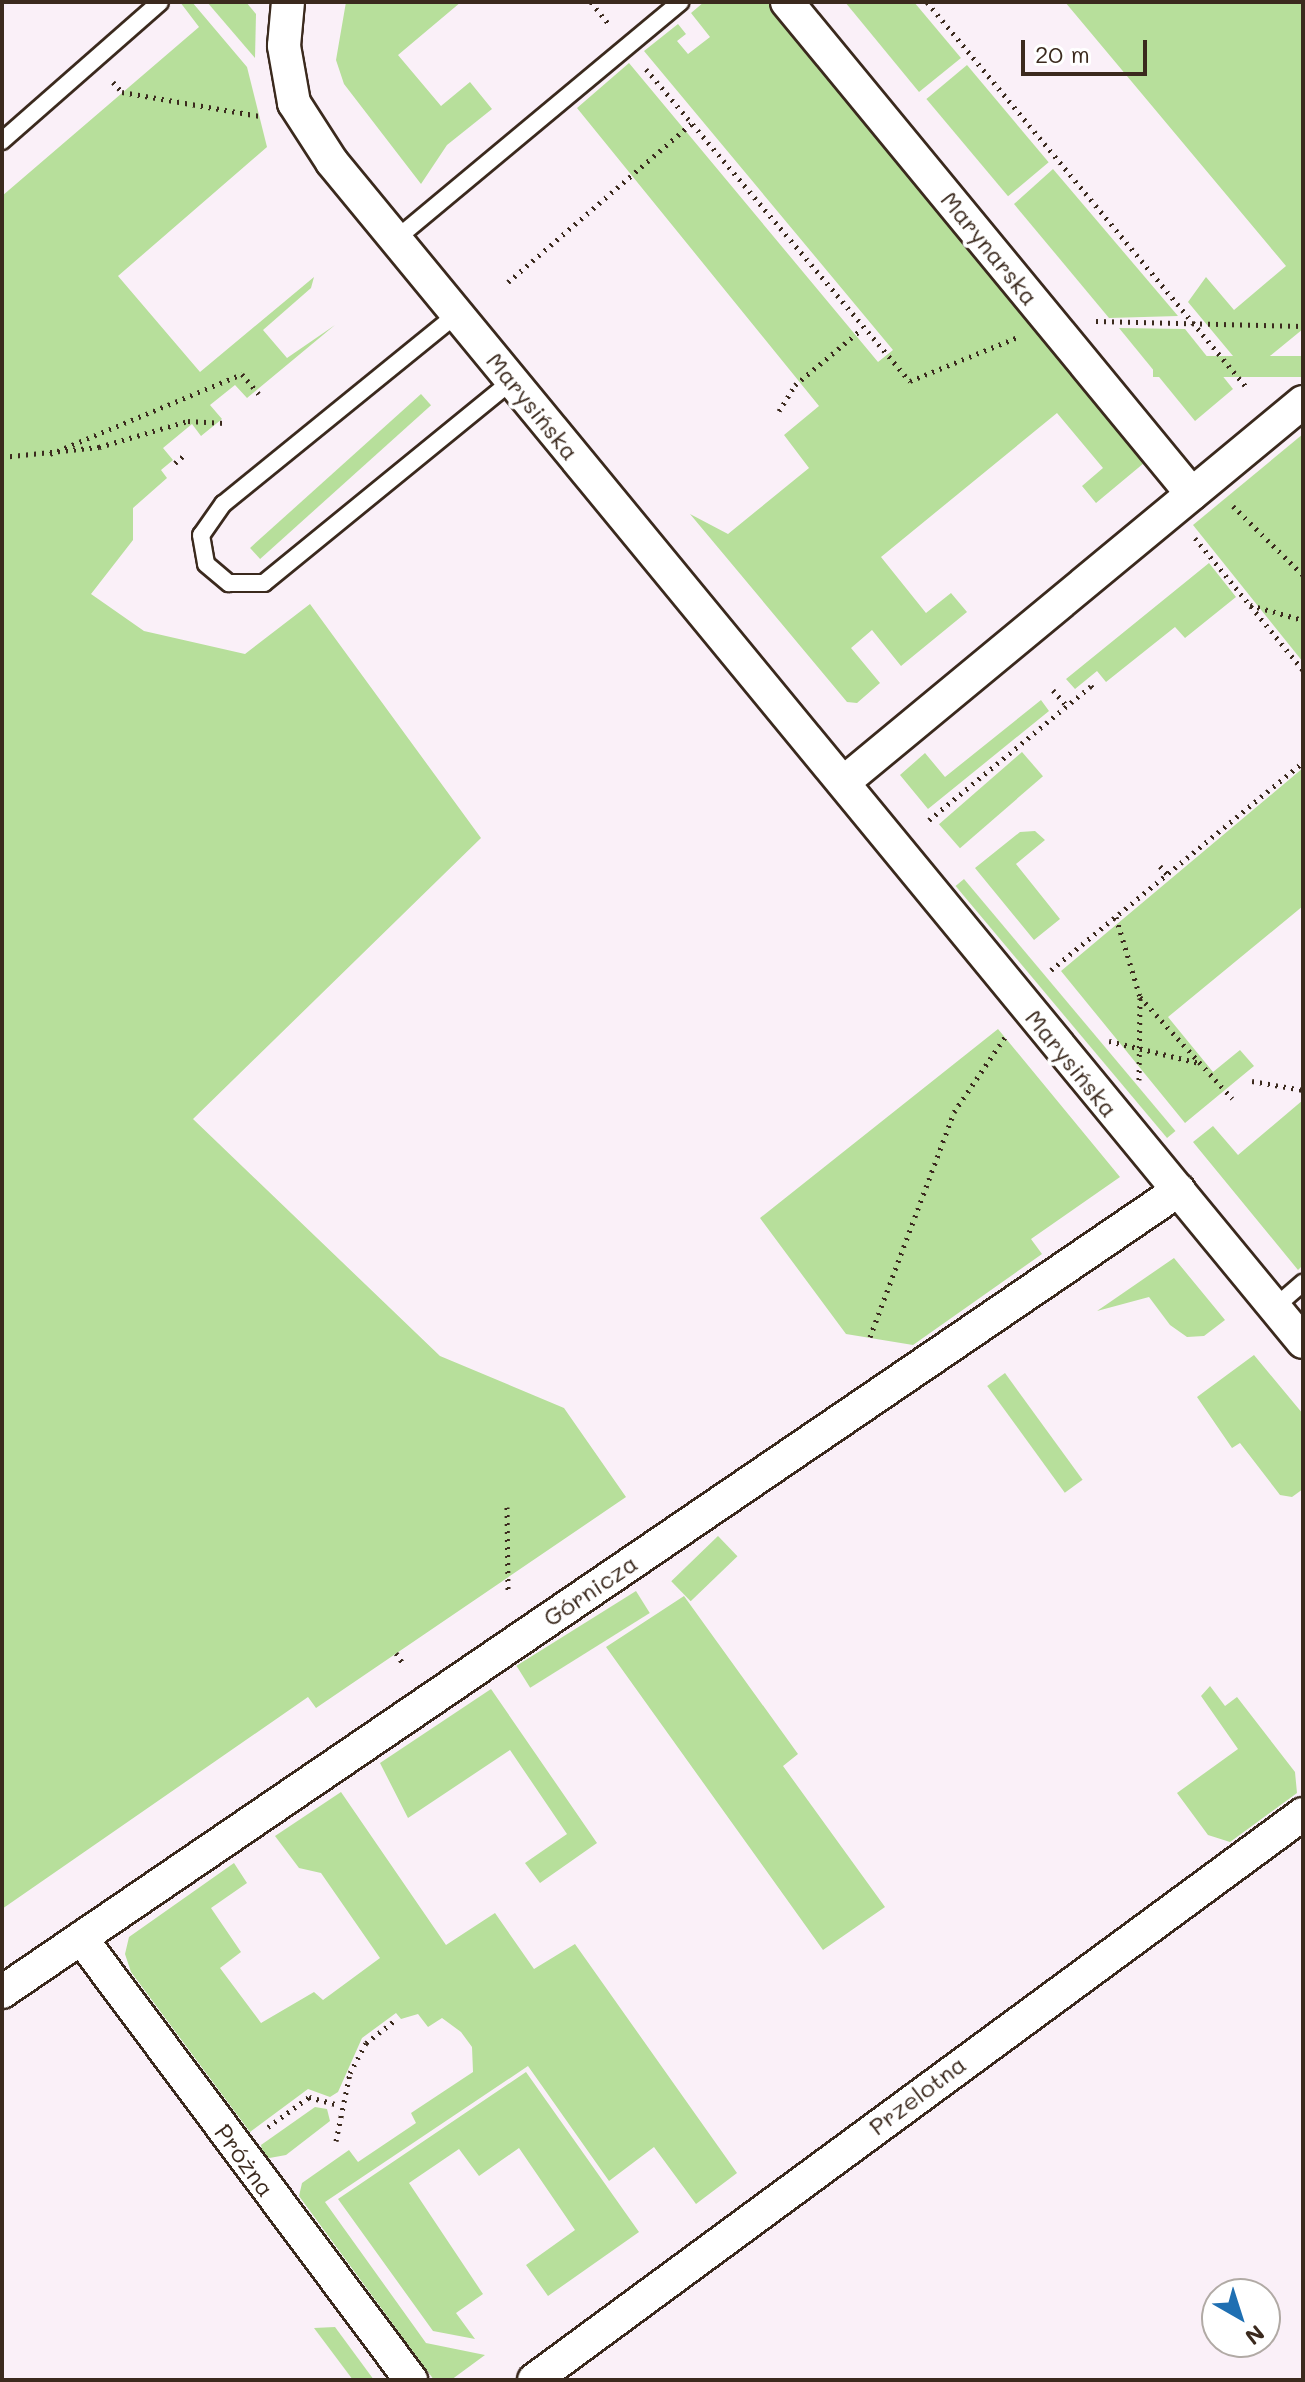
<!DOCTYPE html>
<html>
<head>
<meta charset="utf-8">
<style>
  body { margin:0 }
  #map { position:relative; width:1305px; height:2382px; overflow:hidden; background:#faf0f8; font-family:Mali,sans-serif }
  div>[style] { position:absolute }
  [style*='--x'] { left:calc(var(--x)*1px); top:calc(var(--y)*1px); width:calc(var(--w)*1px); rotate:calc(var(--a)*1deg) }
  .green>* { inset:0; background:#b7df9b; transform-origin:0 0 }
  .path>* { height:5px; margin-top:-2.5px; transform-origin:0; background:repeating-linear-gradient(90deg,#3b2a1e 0 2px,transparent 0 8px) }
  .roads { filter:drop-shadow(2px 0 #3b2a1e) drop-shadow(-2px 0 #3b2a1e) drop-shadow(0 2px #3b2a1e) drop-shadow(0 -2px #3b2a1e) }
  .service>* { height:16px; margin:-8px; padding:0 8px; transform-origin:8px; border-radius:8px; background:#fff }
  .minor>* { height:32px; margin:-16px; padding:0 16px; transform-origin:16px; border-radius:16px; background:#fff }
  span { translate:-50% -50%; white-space:nowrap; text-align:center; line-height:1.15; -webkit-text-stroke:8px #fff; paint-order:stroke }
  .street-label { font-size:24px; color:#3b2a1e }
  .frame { position:absolute; inset:0; border:4px solid #3b2a1e; pointer-events:none }
  .north { position:absolute; left:1201px; top:2278px; width:80px; height:80px; box-sizing:border-box; background:#fff; border:2px solid #b1aaa5; border-radius:50%; rotate:141deg; font-size:22px; font-weight:700; line-height:32px; text-align:center; color:#3b2a1e }
  .north::after { content:''; display:block; margin:auto; width:28px; height:36px; background:#1f6fb2; clip-path:polygon(50% 0,100% 100%,50% 72%,0 100%) }
  .scale { position:absolute; left:1021px; top:40px; width:126px; height:36px; box-sizing:border-box; border:4px solid #3b2a1e; border-top:0; padding-left:10px; font-size:24px; line-height:28px; white-space:nowrap; color:#3b2a1e; -webkit-text-stroke:6px #fff; paint-order:stroke }
</style>
</head>
<body>
<div id="map">
  <div class="green">
    <i style="clip-path:polygon(180px 2px,192px 2px,247px 67px,267px 147px,118px 276px,200px 372px,314px 277px,311px 288px,263px 330px,287px 358px,335px 325px,247px 398px,235px 385px,210px 405px,222px 419px,201px 436px,192px 424px,163px 448px,173px 460px,161px 470px,167px 478px,133px 508px,133px 540px,91px 594px,144px 631px,245px 654px,310px 604px,481px 838px,193px 1119px,440px 1356px,564px 1408px,626px 1497px,316px 1708px,308px 1697px,2px 1909px,2px 196px,199px 27px)"></i>
    <i style="clip-path:polygon(207px 2px,246px 2px,256px 14px,255px 58px)"></i>
    <i style="clip-path:polygon(346px 2px,461px 2px,398px 55px,441px 106px,470px 82px,492px 109px,447px 145px,421px 184px,344px 84px,336px 60px)"></i>
    <i style="clip-path:polygon(704px 2px,769px 2px,1150px 458px,1096px 503px,1082px 486px,1103px 468px,1057px 413px,881px 557px,926px 613px,951px 593px,967px 612px,901px 666px,872px 630px,851px 648px,880px 683px,857px 703px,847px 702px,690px 514px,728px 534px,809px 468px,784px 435px,819px 406px,577px 108px,629px 63px,878px 362px,893px 350px,644px 51px,678px 24px,686px 34px,677px 41px,688px 54px,710px 37px,691px 13px)"></i>
    <i style="clip-path:polygon(845px 2px,914px 2px,961px 58px,919px 92px)"></i>
    <i style="clip-path:polygon(1065px 2px,1303px 2px,1303px 329px,1248px 374px,1188px 302px,1206px 277px,1234px 310px,1286px 266px)"></i>
    <i style="left:967px;top:65px;width:127px;height:53px;rotate:50deg"></i>
    <i style="clip-path:polygon(1053px 169px,1178px 316px,1109px 318px,1014px 204px)"></i>
    <i style="clip-path:polygon(1119px 328px,1185px 329px,1233px 389px,1195px 421px)"></i>
    <i style="left:1303px;top:356px;width:21px;height:150px;rotate:90deg"></i>
    <i style="left:421px;top:394px;width:15px;height:230px;rotate:48deg"></i>
    <i style="clip-path:polygon(1303px 434px,1303px 662px,1193px 525px)"></i>
    <i style="clip-path:polygon(1209px 563px,1236px 597px,1185px 638px,1175px 627px,1106px 682px,1097px 671px,1075px 689px,1066px 679px)"></i>
    <i style="clip-path:polygon(1041px 700px,1049px 711px,928px 809px,900px 775px,925px 753px,945px 777px)"></i>
    <i style="left:1022px;top:752px;width:32px;height:110px;rotate:49deg"></i>
    <i style="clip-path:polygon(1303px 768px,1303px 906px,1168px 1017px,1213px 1072px,1240px 1050px,1254px 1066px,1185px 1123px,1061px 971px)"></i>
    <i style="clip-path:polygon(1035px 831px,1045px 840px,1016px 864px,1060px 919px,1034px 940px,975px 868px,1020px 832px)"></i>
    <i style="left:964px;top:879px;width:329px;height:11px;rotate:50deg"></i>
    <i style="clip-path:polygon(998px 1029px,1120px 1177px,1031px 1239px,1042px 1254px,913px 1345px,846px 1334px,760px 1218px)"></i>
    <i style="clip-path:polygon(1303px 1100px,1303px 1265px,1298px 1270px,1193px 1142px,1213px 1126px,1238px 1155px)"></i>
    <i style="clip-path:polygon(1174px 1258px,1225px 1320px,1204px 1336px,1187px 1337px,1170px 1325px,1149px 1297px,1097px 1311px)"></i>
    <i style="clip-path:polygon(1254px 1355px,1303px 1414px,1303px 1489px,1292px 1497px,1280px 1495px,1240px 1443px,1232px 1448px,1197px 1397px)"></i>
    <i style="left:1005px;top:1373px;width:132px;height:22px;rotate:54deg"></i>
    <i style="left:718px;top:1536px;width:28px;height:65px;rotate:46deg"></i>
    <i style="left:636px;top:1591px;width:26px;height:141px;rotate:58deg"></i>
    <i style="clip-path:polygon(684px 1596px,798px 1754px,783px 1766px,885px 1907px,823px 1950px,606px 1647px)"></i>
    <i style="clip-path:polygon(1210px 1686px,1225px 1706px,1237px 1697px,1295px 1772px,1297px 1793px,1230px 1842px,1208px 1835px,1177px 1793px,1238px 1749px,1201px 1696px)"></i>
    <i style="clip-path:polygon(491px 1689px,597px 1843px,540px 1883px,525px 1863px,567px 1834px,510px 1750px,408px 1818px,380px 1763px)"></i>
    <i style="clip-path:polygon(341px 1792px,446px 1945px,495px 1913px,534px 1969px,575px 1944px,737px 2173px,696px 2204px,654px 2147px,609px 2181px,528px 2066px,325px 2202px,426px 2343px,485px 2355px,451px 2380px,434px 2380px,299px 2196px,302px 2183px,349px 2150px,358px 2162px,416px 2123px,411px 2113px,473px 2072px,472px 2047px,461px 2032px,442px 2018px,428px 2027px,418px 2014px,401px 2019px,396px 2013px,362px 2038px,338px 2092px,330px 2097px,308px 2089px,250px 2132px,131px 1972px,125px 1954px,129px 1937px,234px 1863px,247px 1883px,211px 1908px,241px 1952px,220px 1968px,261px 2023px,314px 1992px,323px 2000px,380px 1958px,321px 1873px,299px 1868px,275px 1836px)"></i>
    <i style="clip-path:polygon(526px 2072px,639px 2232px,548px 2296px,526px 2265px,575px 2230px,519px 2148px,479px 2176px,459px 2149px,409px 2183px,483px 2294px,456px 2313px,475px 2339px,433px 2331px,338px 2199px)"></i>
    <i style="clip-path:polygon(315px 2107px,327px 2109px,330px 2121px,286px 2155px,264px 2159px,261px 2145px)"></i>
    <i style="clip-path:polygon(335px 2327px,374px 2380px,353px 2380px,314px 2328px)"></i>
  </div>
  <div class="path">
    <i style="--x:591;--y:2;--w:28;--a:51"></i>
    <i style="--x:927;--y:2;--w:501;--a:50.34"></i>
    <i style="--x:646;--y:69;--w:409;--a:49.8"></i>
    <i style="--x:910;--y:381;--w:117;--a:-22.2"></i>
    <i style="--x:113;--y:82;--w:13;--a:48"></i>
    <i style="--x:122;--y:92;--w:140;--a:9.9"></i>
    <i style="--x:508;--y:282;--w:243;--a:-40.8"></i>
    <i style="--x:1096;--y:321;--w:207;--a:1.4"></i>
    <i style="--x:779;--y:411;--w:31;--a:-58"></i>
    <i style="--x:795;--y:385;--w:87;--a:-39.9"></i>
    <i style="--x:50;--y:454;--w:208;--a:-22.6"></i>
    <i style="--x:242;--y:374;--w:26;--a:50"></i>
    <i style="--x:2;--y:457;--w:98;--a:-5.9"></i>
    <i style="--x:99;--y:447;--w:93;--a:-16.3"></i>
    <i style="--x:188;--y:421;--w:37;--a:3"></i>
    <i style="--x:175;--y:463;--w:11;--a:-41"></i>
    <i style="--x:1233;--y:506;--w:98;--a:44.6"></i>
    <i style="--x:1195;--y:538;--w:171;--a:50.7"></i>
    <i style="--x:1250;--y:605;--w:55;--a:15.8"></i>
    <i style="--x:1053;--y:690;--w:21;--a:49"></i>
    <i style="--x:929;--y:820;--w:210;--a:-39.6"></i>
    <i style="--x:1091;--y:686;--w:7;--a:45"></i>
    <i style="--x:1160;--y:866;--w:11;--a:49"></i>
    <i style="--x:1116;--y:917;--w:84;--a:73.3"></i>
    <i style="--x:1140;--y:997;--w:137;--a:47.7"></i>
    <i style="--x:1051;--y:970;--w:327;--a:-39.5"></i>
    <i style="--x:1109;--y:1041;--w:93;--a:13.7"></i>
    <i style="--x:1139;--y:1080;--w:82;--a:-89.3"></i>
    <i style="--x:1252;--y:1081;--w:52;--a:10"></i>
    <i style="--x:870;--y:1337;--w:240;--a:-69.5"></i>
    <i style="--x:954;--y:1112;--w:91;--a:-55.8"></i>
    <i style="--x:507;--y:1507;--w:83;--a:89.3"></i>
    <i style="--x:396;--y:1653;--w:11;--a:56"></i>
    <i style="--x:268;--y:2127;--w:51;--a:-36.2"></i>
    <i style="--x:309;--y:2097;--w:31;--a:15"></i>
    <i style="--x:336;--y:2141;--w:69;--a:-78.4"></i>
    <i style="--x:350;--y:2073;--w:34;--a:-62"></i>
    <i style="--x:366;--y:2043;--w:36;--a:-38"></i>
  </div>
  <div class="roads">
    <div class="service">
      <i style="--x:2;--y:141;--w:210;--a:-41.3"></i>
      <i style="--x:396;--y:239;--w:370;--a:-39.8"></i>
      <i style="--x:457;--y:314;--w:301;--a:140.9"></i>
      <i style="--x:223;--y:504;--w:38;--a:125"></i>
      <i style="--x:201;--y:535;--w:29;--a:80"></i>
      <i style="--x:206;--y:564;--w:30;--a:40"></i>
      <i style="--x:229;--y:583;--w:35;--a:0"></i>
      <i style="--x:264;--y:583;--w:320;--a:-39.2"></i>
      <i style="--x:1275;--y:1307;--w:37;--a:-41"></i>
    </div>
    <div class="minor">
      <i style="--x:288;--y:2;--w:44;--a:95.2"></i>
      <i style="--x:284;--y:46;--w:58;--a:80"></i>
      <i style="--x:294;--y:103;--w:70;--a:57.2"></i>
      <i style="--x:332;--y:162;--w:1528;--a:50.55"></i>
      <i style="--x:787;--y:2;--w:637;--a:50.54"></i>
      <i style="--x:844;--y:782;--w:596;--a:-39.62"></i>
      <i style="--x:81;--y:1938;--w:552;--a:53.25"></i>
      <i style="--x:2;--y:1992;--w:1424;--a:-34.27"></i>
      <i style="--x:534;--y:2380;--w:955;--a:-36.35"></i>
    </div>
  </div>
  <div class="street-label">
    <span style="left:990px;top:248px;rotate:51deg">Marynarska</span>
    <span style="left:533px;top:406px;rotate:51deg">Marysińska</span>
    <span style="left:1072px;top:1063px;rotate:51deg">Marysińska</span>
    <span style="left:590px;top:1590px;rotate:-34deg">Górnicza</span>
    <span style="left:917px;top:2095px;rotate:-37deg">Przelotna</span>
    <span style="left:245px;top:2160px;rotate:54deg">Próżna</span>
  </div>
  <div class="frame"></div>
  <div class="north">N</div>
  <div class="scale">20 m</div>
</div>
</body>
</html>
